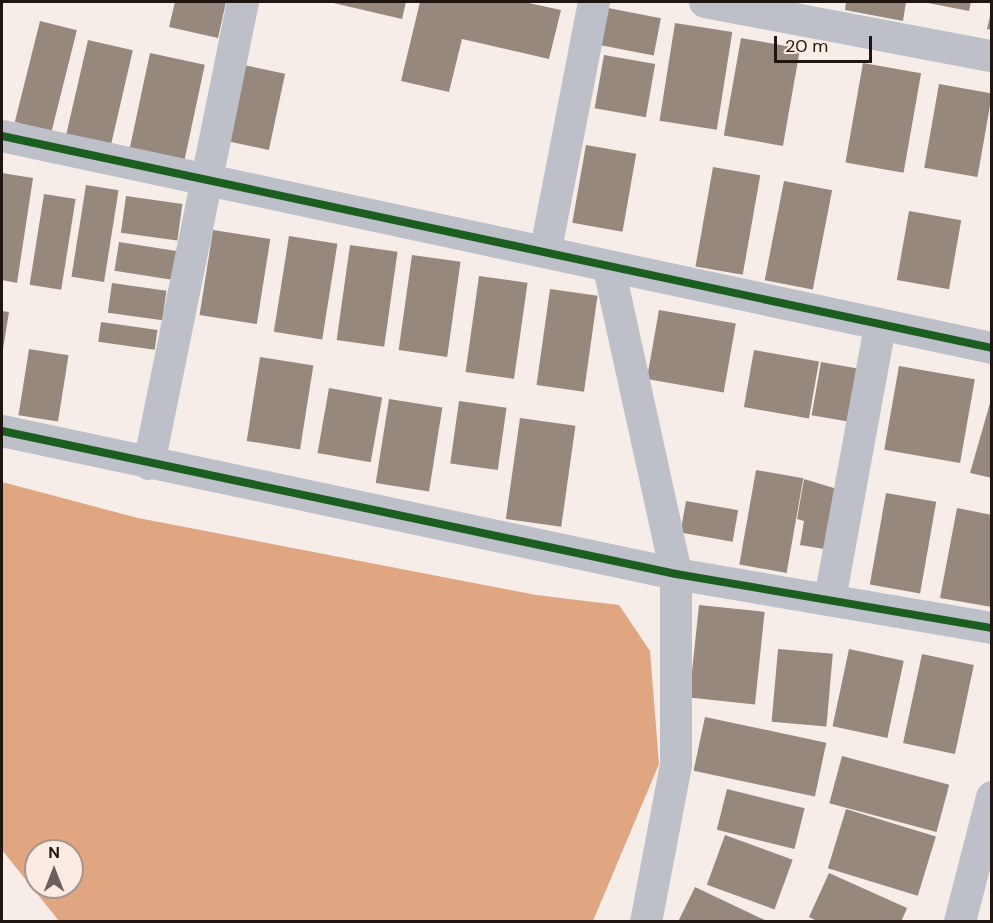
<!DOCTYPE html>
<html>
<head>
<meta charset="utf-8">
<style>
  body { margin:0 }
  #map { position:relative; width:993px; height:923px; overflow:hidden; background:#f6ede8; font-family:"DM Sans",sans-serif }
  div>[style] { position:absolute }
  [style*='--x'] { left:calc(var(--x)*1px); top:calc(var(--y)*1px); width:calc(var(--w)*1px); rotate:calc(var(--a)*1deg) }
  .water>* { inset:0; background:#e0a682 }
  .building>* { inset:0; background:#97887e; transform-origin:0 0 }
  .minor>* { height:32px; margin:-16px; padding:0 16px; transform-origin:16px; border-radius:16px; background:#bdc0c9 }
  .cycleway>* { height:8px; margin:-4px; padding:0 4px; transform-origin:4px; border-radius:4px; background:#1b5e20 }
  span { translate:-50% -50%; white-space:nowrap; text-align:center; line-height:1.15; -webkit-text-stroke:6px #fcebe2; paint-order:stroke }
  .frame { position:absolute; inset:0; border:3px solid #1f1611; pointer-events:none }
  .north { position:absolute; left:24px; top:839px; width:60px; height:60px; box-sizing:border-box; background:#fcebe2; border:2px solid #a4968e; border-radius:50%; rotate:0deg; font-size:16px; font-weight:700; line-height:24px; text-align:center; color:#1f1611 }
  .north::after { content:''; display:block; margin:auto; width:21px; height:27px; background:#6a615c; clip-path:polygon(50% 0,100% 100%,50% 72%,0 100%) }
  .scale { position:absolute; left:774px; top:36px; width:98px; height:27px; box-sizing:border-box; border:3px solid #1f1611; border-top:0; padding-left:8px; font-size:18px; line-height:21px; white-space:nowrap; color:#1f1611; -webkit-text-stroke:4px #fcebe2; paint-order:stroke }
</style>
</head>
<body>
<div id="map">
  <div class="water">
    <i style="clip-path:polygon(evenodd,2px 482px,138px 518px,536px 595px,619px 605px,650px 651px,659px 764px,593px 921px,59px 921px,2px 850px,2px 482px,36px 851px,72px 851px,72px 887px,36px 887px,36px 851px)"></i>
  </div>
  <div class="building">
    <i style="clip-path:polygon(175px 2px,226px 2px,218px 38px,169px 27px)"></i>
    <i style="clip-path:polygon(329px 2px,406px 2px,402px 19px)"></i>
    <i style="clip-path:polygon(420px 2px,524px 2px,561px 10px,549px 59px,462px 39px,449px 92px,401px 81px)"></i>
    <i style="clip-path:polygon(846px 2px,906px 2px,903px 21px,845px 10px)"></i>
    <i style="clip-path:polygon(923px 2px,971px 2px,969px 11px)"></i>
    <i style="left:603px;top:7px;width:59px;height:38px;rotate:11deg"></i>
    <i style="clip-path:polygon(991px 12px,992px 12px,992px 30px,987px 29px)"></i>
    <i style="left:40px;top:21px;width:38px;height:104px;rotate:14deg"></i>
    <i style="left:675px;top:23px;width:58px;height:99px;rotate:9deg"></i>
    <i style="left:741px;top:38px;width:60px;height:99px;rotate:10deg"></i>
    <i style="left:88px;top:40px;width:46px;height:102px;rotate:13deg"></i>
    <i style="left:150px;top:53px;width:56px;height:98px;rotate:12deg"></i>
    <i style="left:604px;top:55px;width:52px;height:54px;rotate:10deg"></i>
    <i style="left:863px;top:63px;width:59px;height:101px;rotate:10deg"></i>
    <i style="left:244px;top:65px;width:42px;height:78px;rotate:12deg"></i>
    <i style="left:939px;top:84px;width:54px;height:85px;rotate:10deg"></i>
    <i style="left:586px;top:145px;width:51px;height:79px;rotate:10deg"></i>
    <i style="left:713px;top:167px;width:48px;height:101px;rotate:10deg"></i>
    <i style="clip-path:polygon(2px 173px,33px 178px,17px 283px,2px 280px)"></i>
    <i style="left:784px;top:181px;width:49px;height:101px;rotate:11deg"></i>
    <i style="left:86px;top:185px;width:33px;height:93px;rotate:9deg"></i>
    <i style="left:44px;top:194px;width:32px;height:92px;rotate:9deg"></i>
    <i style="left:126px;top:196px;width:57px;height:37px;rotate:8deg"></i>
    <i style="left:909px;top:211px;width:53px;height:70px;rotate:10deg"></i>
    <i style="left:213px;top:230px;width:58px;height:86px;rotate:9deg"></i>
    <i style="left:289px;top:236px;width:49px;height:97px;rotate:9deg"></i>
    <i style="left:119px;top:242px;width:58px;height:29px;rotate:9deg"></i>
    <i style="left:350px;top:245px;width:48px;height:96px;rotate:8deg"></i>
    <i style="left:412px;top:255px;width:49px;height:96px;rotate:8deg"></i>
    <i style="left:479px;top:276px;width:49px;height:97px;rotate:8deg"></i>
    <i style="left:112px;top:283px;width:55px;height:30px;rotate:8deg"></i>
    <i style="left:550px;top:289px;width:48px;height:97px;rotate:8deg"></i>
    <i style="left:659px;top:310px;width:78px;height:70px;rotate:10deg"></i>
    <i style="clip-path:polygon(2px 311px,9px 312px,3px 349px,2px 349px)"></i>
    <i style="left:101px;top:322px;width:57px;height:20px;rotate:8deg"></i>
    <i style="left:29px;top:349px;width:40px;height:67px;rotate:9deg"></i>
    <i style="left:754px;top:350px;width:66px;height:58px;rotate:10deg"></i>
    <i style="left:260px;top:357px;width:54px;height:85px;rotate:9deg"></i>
    <i style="left:821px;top:362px;width:50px;height:54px;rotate:10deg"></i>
    <i style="left:899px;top:366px;width:77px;height:85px;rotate:10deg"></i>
    <i style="left:329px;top:388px;width:54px;height:66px;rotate:10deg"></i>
    <i style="left:389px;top:399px;width:54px;height:85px;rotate:9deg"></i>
    <i style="left:459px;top:401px;width:48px;height:63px;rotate:8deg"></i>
    <i style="clip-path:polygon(990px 403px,992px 403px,992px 478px,970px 473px)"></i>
    <i style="left:520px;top:418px;width:56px;height:102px;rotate:8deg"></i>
    <i style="left:756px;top:470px;width:48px;height:96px;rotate:10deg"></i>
    <i style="clip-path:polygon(804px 479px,847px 492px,837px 551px,800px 545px,804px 521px,797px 519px)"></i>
    <i style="left:886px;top:493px;width:51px;height:93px;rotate:10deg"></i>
    <i style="left:686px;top:501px;width:53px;height:32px;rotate:10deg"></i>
    <i style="clip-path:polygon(957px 508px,992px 515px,992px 607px,940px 598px)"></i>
    <i style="left:699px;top:605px;width:66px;height:93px;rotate:6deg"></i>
    <i style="left:778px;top:649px;width:55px;height:73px;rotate:5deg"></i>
    <i style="left:849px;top:649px;width:56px;height:79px;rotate:12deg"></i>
    <i style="left:922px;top:654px;width:53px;height:91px;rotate:12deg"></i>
    <i style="left:705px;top:717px;width:124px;height:55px;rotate:12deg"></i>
    <i style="left:842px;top:756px;width:111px;height:49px;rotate:15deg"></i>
    <i style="left:727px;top:789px;width:80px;height:42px;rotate:14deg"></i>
    <i style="left:846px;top:809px;width:94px;height:62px;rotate:17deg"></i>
    <i style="left:725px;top:835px;width:72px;height:53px;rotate:20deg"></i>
    <i style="clip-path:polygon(829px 873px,907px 908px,901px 922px,819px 922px,809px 917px)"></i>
    <i style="clip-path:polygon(695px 887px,769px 922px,678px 922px)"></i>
  </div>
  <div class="minor">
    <i style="--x:705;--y:2;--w:292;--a:10.7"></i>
    <i style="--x:2;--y:136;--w:1012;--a:12.09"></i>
    <i style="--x:546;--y:249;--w:252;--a:-79"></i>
    <i style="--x:609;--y:268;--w:313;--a:77.6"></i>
    <i style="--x:676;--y:574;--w:191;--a:90"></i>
    <i style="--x:676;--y:765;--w:160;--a:100.8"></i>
    <i style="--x:2;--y:431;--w:689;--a:11.98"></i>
    <i style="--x:676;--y:574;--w:321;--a:9.7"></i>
    <i style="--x:149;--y:464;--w:471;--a:-78.5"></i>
    <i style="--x:830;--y:599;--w:278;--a:-79.6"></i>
    <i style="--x:960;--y:922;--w:129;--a:-75.6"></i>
  </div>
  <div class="cycleway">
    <i style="--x:2;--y:136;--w:1012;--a:12.09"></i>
    <i style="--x:2;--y:431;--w:689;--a:11.98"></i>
    <i style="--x:676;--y:574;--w:321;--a:9.7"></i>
  </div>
  <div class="frame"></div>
  <div class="north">N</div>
  <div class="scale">20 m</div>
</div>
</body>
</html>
